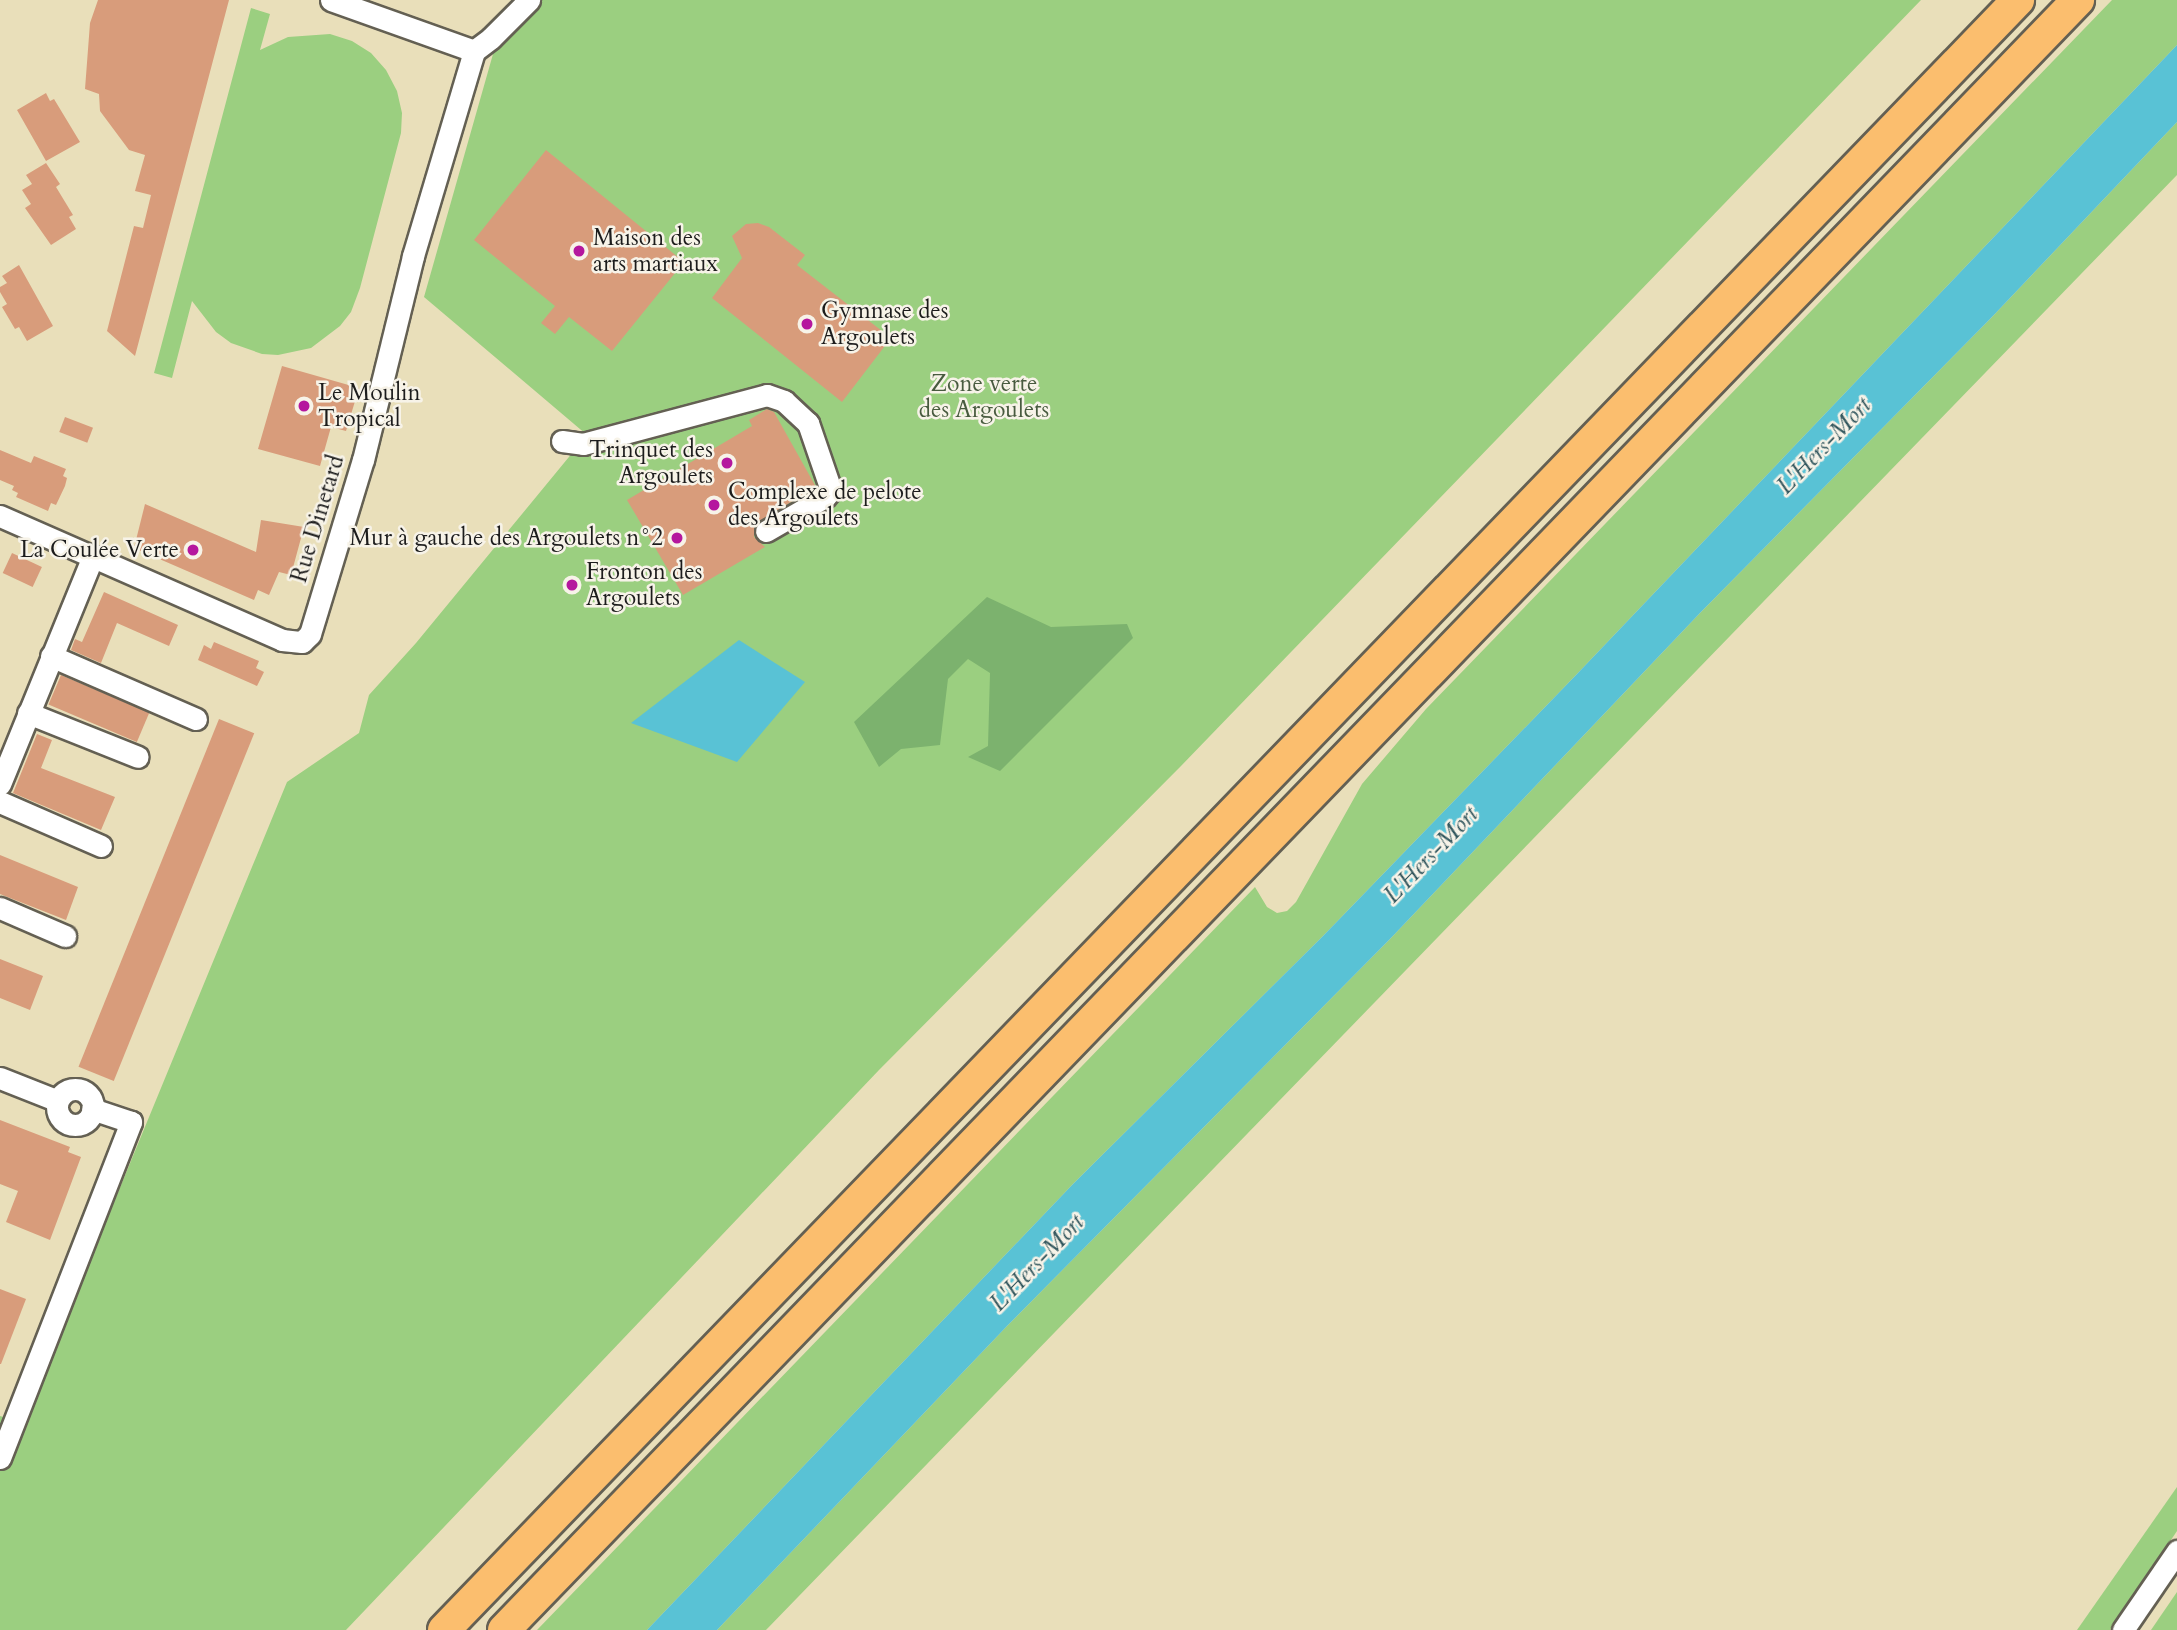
<!DOCTYPE html>
<html>
<head>
<meta charset="utf-8">
<style>
  body { margin:0 }
  #map { position:relative; width:2177px; height:1630px; overflow:hidden; background:#e9dfba; font-family:Cardo,serif }
  div>[style] { position:absolute }
  [style*='--x'] { left:calc(var(--x)*1px); top:calc(var(--y)*1px); width:calc(var(--w)*1px); rotate:calc(var(--a)*1deg) }
  .green>* { inset:0; background:#9bcf80 }
  .forest>* { inset:0; background:#7cb26e }
  .water>* { inset:0; background:#59c2d5 }
  .building>* { inset:0; background:#d89c7b; transform-origin:0 0 }
  .roads { filter:drop-shadow(2px 0 #646053) drop-shadow(-2px 0 #646053) drop-shadow(0 2px #646053) drop-shadow(0 -2px #646053) }
  .minor>* { height:21px; margin:-10.5px; padding:0 10.5px; transform-origin:10.5px; border-radius:10.5px; background:#fff }
  .minor>.ring { margin:-10.5px; padding:0; box-sizing:content-box; background:none; border:21px solid #fff; border-radius:50% }
  .highway>* { height:32px; margin:-16px; padding:0 16px; transform-origin:16px; border-radius:16px; background:#fbbe6e }
  .dots>* { width:19px; height:19px; translate:-50% -50%; box-sizing:border-box; border:4px solid #f7f3e8; border-radius:50% }
  span { translate:-50% -50%; white-space:nowrap; text-align:center; line-height:1.15; -webkit-text-stroke:5px #f7f3e8; paint-order:stroke }
  .poi-label { font-size:23px; color:#1c1c1c }
  .left { translate:0 -50%; text-align:left }
  .right { translate:-100% -50%; text-align:right }
  .park-label { font-size:23px; color:#485b3f }
  .street-label { font-size:23px; color:#1c1c1c }
  .water-label { font-size:24px; color:#31565d; font-style:italic }
</style>
</head>
<body>
<div id="map">
  <div class="green">
    <i style="clip-path:polygon(533px 0,1921px 0,1181px 766px,879px 1070px,346px 1630px,0 1630px,0 1416px,23px 1423px,287px 782px,359px 733px,369px 695px,416px 643px,587px 435px,424px 297px,495px 47px)"></i>
    <i style="clip-path:polygon(2112px 0,2177px 0,2177px 45px,1576px 675px,1323px 936px,1073px 1184px,647px 1630px,537px 1630px,1255px 887px,1267px 907px,1277px 913px,1287px 911px,1296px 902px,1362px 784px,1426px 709px)"></i>
    <i style="clip-path:polygon(251px 8px,270px 14px,260px 50px,288px 37px,330px 34px,352px 41px,371px 53px,386px 70px,397px 91px,402px 113px,401px 133px,360px 288px,351px 312px,340px 326px,311px 348px,278px 355px,262px 354px,231px 343px,216px 332px,192px 301px,172px 378px,154px 373px)"></i>
    <i style="clip-path:polygon(2177px 122px,2177px 175px,766px 1630px,717px 1630px,1008px 1325px,1390px 939px,1700px 613px,1991px 318px)"></i>
    <i style="clip-path:polygon(2177px 1487px,2177px 1531px,2110px 1630px,2077px 1630px)"></i>
    <i style="clip-path:polygon(2177px 1592px,2177px 1630px,2151px 1630px)"></i>
  </div>
  <div class="forest">
    <i style="clip-path:polygon(987px 597px,1051px 627px,1127px 624px,1133px 638px,1000px 771px,968px 757px,988px 746px,990px 673px,968px 659px,948px 679px,940px 745px,901px 749px,879px 767px,854px 722px)"></i>
  </div>
  <div class="water">
    <i style="clip-path:polygon(2177px 45px,2177px 122px,1991px 318px,1700px 613px,1390px 939px,1008px 1325px,717px 1630px,647px 1630px,1073px 1184px,1323px 936px,1576px 675px)"></i>
    <i style="clip-path:polygon(739px 640px,805px 682px,737px 762px,631px 723px)"></i>
  </div>
  <div class="building">
    <i style="clip-path:polygon(98px 0,229px 0,135px 356px,107px 331px,134px 226px,143px 228px,151px 195px,135px 191px,145px 155px,129px 150px,100px 111px,99px 94px,85px 89px,90px 23px)"></i>
    <i style="clip-path:polygon(46px 93px,50px 101px,54px 99px,80px 142px,46px 161px,17px 110px)"></i>
    <i style="clip-path:polygon(546px 150px,684px 262px,612px 351px,569px 317px,555px 334px,541px 323px,555px 306px,474px 240px)"></i>
    <i style="clip-path:polygon(46px 163px,60px 184px,56px 187px,73px 215px,69px 217px,76px 229px,51px 245px,25px 208px,31px 204px,22px 190px,32px 184px,26px 175px)"></i>
    <i style="clip-path:polygon(758px 223px,769px 227px,805px 255px,797px 265px,891px 338px,842px 402px,712px 298px,742px 258px,732px 236px,746px 224px)"></i>
    <i style="clip-path:polygon(19px 265px,53px 326px,27px 341px,19px 327px,15px 329px,2px 307px,7px 304px,0 292px,0 287px,7px 283px,2px 276px)"></i>
    <i style="clip-path:polygon(282px 366px,359px 388px,346px 431px,331px 427px,320px 466px,258px 449px)"></i>
    <i style="clip-path:polygon(767px 409px,774px 412px,816px 487px,755px 524px,754px 537px,765px 547px,683px 595px,627px 500px,752px 426px,749px 420px)"></i>
    <i style="left:65px;top:417px;width:30px;height:16px;rotate:21deg"></i>
    <i style="clip-path:polygon(0 450px,31px 463px,34px 456px,66px 469px,63px 476px,67px 478px,65px 486px,56px 505px,51px 503px,48px 511px,16px 497px,18px 493px,12px 490px,14px 486px,0 480px)"></i>
    <i style="clip-path:polygon(145px 504px,256px 552px,261px 520px,304px 527px,291px 575px,279px 572px,269px 595px,258px 590px,254px 600px,134px 548px)"></i>
    <i style="left:12px;top:553px;width:33px;height:22px;rotate:25deg"></i>
    <i style="clip-path:polygon(104px 592px,178px 625px,169px 646px,117px 623px,101px 663px,71px 650px,75px 639px,82px 642px)"></i>
    <i style="clip-path:polygon(214px 642px,259px 661px,256px 668px,264px 672px,257px 686px,198px 660px,204px 645px,211px 649px)"></i>
    <i style="left:61px;top:675px;width:96px;height:32px;rotate:23deg"></i>
    <i style="left:219px;top:719px;width:38px;height:375px;rotate:22deg"></i>
    <i style="clip-path:polygon(37px 734px,52px 740px,41px 768px,115px 797px,101px 830px,13px 793px)"></i>
    <i style="clip-path:polygon(0 855px,78px 887px,66px 920px,0 894px)"></i>
    <i style="clip-path:polygon(0 959px,43px 976px,30px 1010px,0 998px)"></i>
    <i style="clip-path:polygon(0 1120px,70px 1147px,68px 1152px,81px 1157px,50px 1240px,6px 1222px,18px 1191px,0 1184px)"></i>
    <i style="clip-path:polygon(0 1289px,26px 1299px,1px 1364px,0 1364px)"></i>
  </div>
  <div class="roads">
    <div class="minor">
      <i style="--x:331;--y:0;--w:152;--a:19.6"></i>
      <i style="--x:474;--y:51;--w:21;--a:-37"></i>
      <i style="--x:491;--y:38;--w:54;--a:-45"></i>
      <i style="--x:562;--y:441;--w:21;--a:8"></i>
      <i style="--x:583;--y:444;--w:190;--a:-14.9"></i>
      <i style="--x:767;--y:395;--w:18;--a:19"></i>
      <i style="--x:784;--y:401;--w:33;--a:43"></i>
      <i style="--x:808;--y:423;--w:71;--a:71.1"></i>
      <i style="--x:831;--y:490;--w:9;--a:131"></i>
      <i style="--x:825;--y:497;--w:68;--a:150"></i>
      <i style="--x:0;--y:516;--w:308;--a:23.7"></i>
      <i style="--x:282;--y:640;--w:20;--a:6"></i>
      <i style="--x:302;--y:642;--w:11;--a:-45"></i>
      <i style="--x:310;--y:634;--w:182;--a:-73.1"></i>
      <i style="--x:363;--y:460;--w:210;--a:-76.2"></i>
      <i style="--x:413;--y:256;--w:214;--a:-73.4"></i>
      <i style="--x:51;--y:656;--w:158;--a:23.5"></i>
      <i style="--x:28;--y:713;--w:118;--a:21.8"></i>
      <i style="--x:0;--y:784;--w:246;--a:-67.8"></i>
      <i style="--x:0;--y:802;--w:110;--a:23.5"></i>
      <i style="--x:0;--y:908;--w:71;--a:23.3"></i>
      <i style="--x:0;--y:1078;--w:62;--a:21.6"></i>
      <i class="ring" style="left:57px;top:1089px;width:15px;height:15px"></i>
      <i style="--x:0;--y:1458;--w:361;--a:-68.7"></i>
      <i style="--x:131;--y:1122;--w:41;--a:-161.6"></i>
      <i style="--x:2123;--y:1630;--w:96;--a:-55.6"></i>
    </div>
    <div class="highway">
      <i style="--x:444;--y:1630;--w:2266;--a:-46"></i>
      <i style="--x:504;--y:1630;--w:2266;--a:-46"></i>
    </div>
  </div>
  <div class="dots">
    <i style="left:579px;top:251px;background:#b5179e"></i>
    <i style="left:807px;top:324px;background:#b5179e"></i>
    <i style="left:304px;top:406px;background:#b5179e"></i>
    <i style="left:727px;top:463px;background:#b5179e"></i>
    <i style="left:714px;top:505px;background:#b5179e"></i>
    <i style="left:677px;top:538px;background:#b5179e"></i>
    <i style="left:193px;top:550px;background:#b5179e"></i>
    <i style="left:572px;top:585px;background:#b5179e"></i>
  </div>
  <div class="poi-label">
    <span class="left" style="left:593px;top:251px">Maison des<br>arts martiaux</span>
    <span class="left" style="left:821px;top:324px">Gymnase des<br>Argoulets</span>
    <span class="left" style="left:318px;top:406px">Le Moulin<br>Tropical</span>
    <span class="right" style="left:713px;top:463px">Trinquet des<br>Argoulets</span>
    <span class="left" style="left:728px;top:505px">Complexe de pelote<br>des Argoulets</span>
    <span class="right" style="left:663px;top:538px">Mur à gauche des Argoulets n°2</span>
    <span class="right" style="left:179px;top:550px">La Coulée Verte</span>
    <span class="left" style="left:586px;top:585px">Fronton des<br>Argoulets</span>
  </div>
  <div class="park-label">
    <span style="left:984px;top:397px">Zone verte<br>des Argoulets</span>
  </div>
  <div class="street-label">
    <span style="left:318px;top:519px;rotate:-73deg">Rue Dinetard</span>
  </div>
  <div class="water-label">
    <span style="left:1824px;top:446px;rotate:-46deg">L'Hers-Mort</span>
    <span style="left:1431px;top:855px;rotate:-46deg">L'Hers-Mort</span>
    <span style="left:1037px;top:1263px;rotate:-46deg">L'Hers-Mort</span>
  </div>
</div>
</body>
</html>
